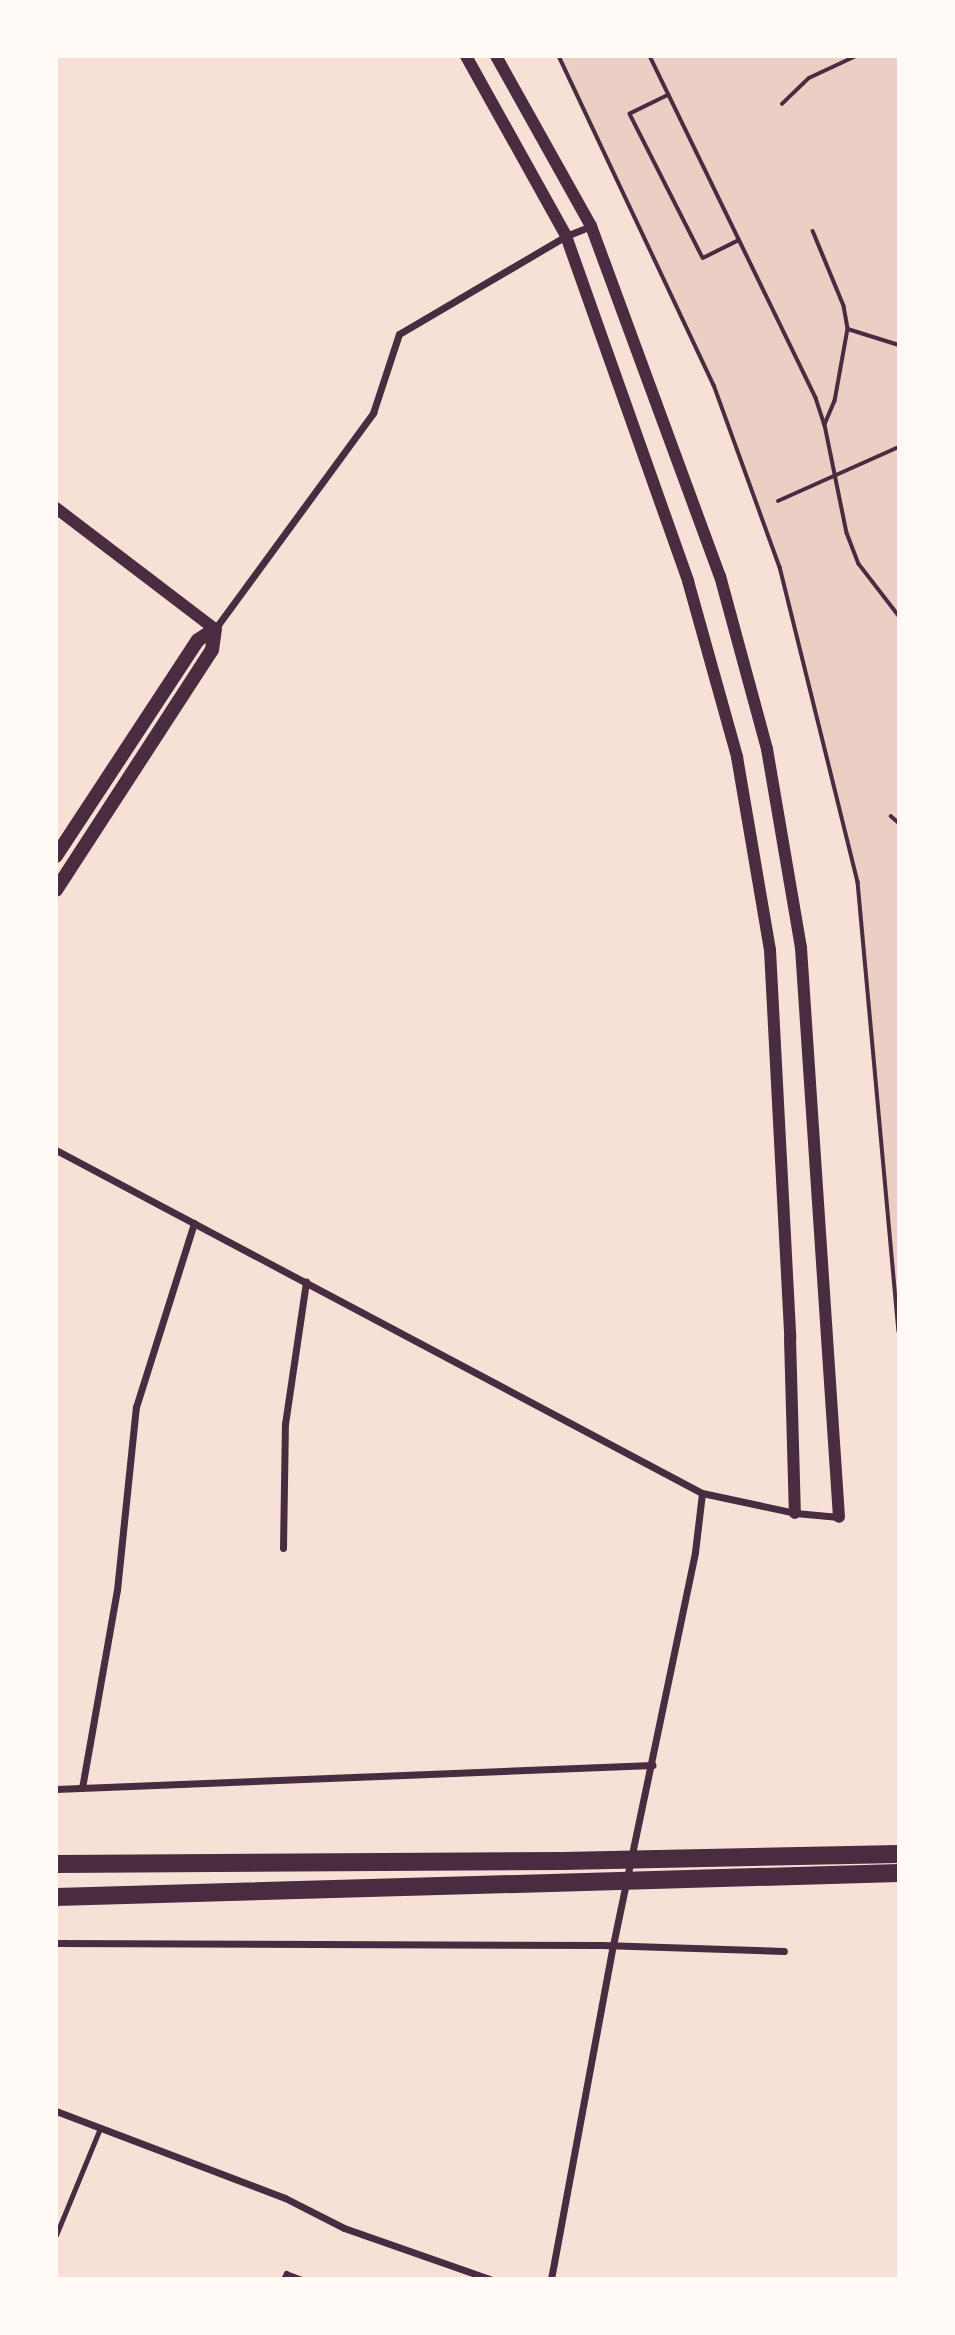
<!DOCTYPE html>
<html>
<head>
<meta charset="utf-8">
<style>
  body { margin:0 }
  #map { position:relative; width:955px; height:2335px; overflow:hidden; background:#f7e1d7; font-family:"Sofia Sans Condensed",sans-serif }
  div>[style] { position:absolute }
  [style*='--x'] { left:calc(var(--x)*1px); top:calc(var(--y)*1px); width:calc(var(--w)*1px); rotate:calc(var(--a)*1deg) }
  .green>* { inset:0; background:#ebcfc5 }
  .path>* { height:3.5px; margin:-1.75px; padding:0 1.75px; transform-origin:1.75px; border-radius:1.75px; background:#4a2c40 }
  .service>* { height:5px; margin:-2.5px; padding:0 2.5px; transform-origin:2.5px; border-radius:2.5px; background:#4a2c40 }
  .minor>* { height:7px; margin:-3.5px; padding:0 3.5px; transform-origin:3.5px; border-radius:3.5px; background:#4a2c40 }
  .tertiary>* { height:12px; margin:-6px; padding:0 6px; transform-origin:6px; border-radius:6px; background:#4a2c40 }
  .secondary>* { height:14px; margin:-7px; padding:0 7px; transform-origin:7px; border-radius:7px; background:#4a2c40 }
  .primary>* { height:18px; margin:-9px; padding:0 9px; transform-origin:9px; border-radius:9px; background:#4a2c40 }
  span { translate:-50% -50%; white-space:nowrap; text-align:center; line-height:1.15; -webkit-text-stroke:7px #fffaf5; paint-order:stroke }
  .frame { position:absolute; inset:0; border:58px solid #fffaf5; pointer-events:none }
</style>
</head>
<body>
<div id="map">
  <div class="green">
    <i style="clip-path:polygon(559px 56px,899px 56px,899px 1331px,858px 882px,780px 567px,714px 385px)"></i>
  </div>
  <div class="path">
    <i style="--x:559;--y:56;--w:364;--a:64.8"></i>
    <i style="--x:714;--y:385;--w:194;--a:70.1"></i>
    <i style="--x:780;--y:567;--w:325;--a:76.1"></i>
    <i style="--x:858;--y:882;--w:451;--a:84.8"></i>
    <i style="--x:650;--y:56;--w:380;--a:64.1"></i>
    <i style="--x:816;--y:398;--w:28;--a:72"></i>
    <i style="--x:825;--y:425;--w:110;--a:78.5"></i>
    <i style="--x:847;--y:533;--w:33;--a:69"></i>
    <i style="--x:859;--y:564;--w:66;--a:52.4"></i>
    <i style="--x:669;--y:95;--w:43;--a:154"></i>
    <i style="--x:630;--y:114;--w:161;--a:63.1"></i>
    <i style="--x:703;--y:258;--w:40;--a:-26.6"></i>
    <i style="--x:782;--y:104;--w:37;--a:-44"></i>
    <i style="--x:809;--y:78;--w:52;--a:-25.1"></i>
    <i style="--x:813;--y:231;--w:81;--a:67.5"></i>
    <i style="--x:844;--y:306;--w:23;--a:80"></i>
    <i style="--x:848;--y:329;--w:73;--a:100.2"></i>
    <i style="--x:835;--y:401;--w:26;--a:113"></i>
    <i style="--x:848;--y:329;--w:53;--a:17.4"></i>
    <i style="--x:778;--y:501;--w:133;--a:-24.1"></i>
    <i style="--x:891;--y:816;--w:11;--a:41"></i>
  </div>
  <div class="service">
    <i style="--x:56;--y:2235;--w:116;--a:-67.6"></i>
    <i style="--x:283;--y:2279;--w:7;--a:-63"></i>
    <i style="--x:286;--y:2273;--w:17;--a:21"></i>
  </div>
  <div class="minor">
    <i style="--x:215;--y:629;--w:268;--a:-53.8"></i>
    <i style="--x:373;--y:413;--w:83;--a:-71.8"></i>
    <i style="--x:399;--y:334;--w:194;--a:-30.4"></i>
    <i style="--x:566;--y:236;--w:27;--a:-22"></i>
    <i style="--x:56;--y:1150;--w:731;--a:27.97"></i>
    <i style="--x:702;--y:1493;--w:95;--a:12.1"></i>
    <i style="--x:795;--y:1513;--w:44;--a:5.2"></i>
    <i style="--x:283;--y:1548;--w:124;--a:-89.1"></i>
    <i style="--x:285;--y:1424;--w:144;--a:-81.6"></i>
    <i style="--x:82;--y:1788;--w:201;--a:-80"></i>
    <i style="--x:117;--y:1590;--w:184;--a:-84.1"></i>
    <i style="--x:136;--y:1407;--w:193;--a:-72.5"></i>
    <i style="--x:56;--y:1789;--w:597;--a:-2.3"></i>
    <i style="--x:56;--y:1943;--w:546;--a:0.21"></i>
    <i style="--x:602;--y:1945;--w:182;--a:1.9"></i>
    <i style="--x:56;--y:2111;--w:245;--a:20.8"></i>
    <i style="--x:285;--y:2198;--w:66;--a:27"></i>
    <i style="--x:344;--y:2228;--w:155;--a:19.3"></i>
    <i style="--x:551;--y:2279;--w:340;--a:-79.5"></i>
    <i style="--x:613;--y:1945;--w:401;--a:-78.2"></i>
    <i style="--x:695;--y:1552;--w:59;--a:-83.2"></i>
  </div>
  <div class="tertiary">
    <i style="--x:466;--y:56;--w:206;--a:60.9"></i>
    <i style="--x:566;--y:236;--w:366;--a:70.5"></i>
    <i style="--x:688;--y:581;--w:183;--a:74.4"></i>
    <i style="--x:737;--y:757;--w:196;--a:80.3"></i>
    <i style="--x:770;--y:950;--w:389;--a:87"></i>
    <i style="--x:790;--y:1338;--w:175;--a:88.4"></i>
    <i style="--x:496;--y:56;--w:195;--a:60.8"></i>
    <i style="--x:591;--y:226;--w:373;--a:69.8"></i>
    <i style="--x:720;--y:576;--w:179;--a:74.8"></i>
    <i style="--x:767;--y:749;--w:202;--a:80.3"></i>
    <i style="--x:801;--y:948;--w:570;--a:86.18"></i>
    <i style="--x:56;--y:508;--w:200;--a:37.3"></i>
  </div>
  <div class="secondary">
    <i style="--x:56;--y:856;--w:258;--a:-56.7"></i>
    <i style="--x:198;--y:640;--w:20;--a:-33"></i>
    <i style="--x:56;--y:890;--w:286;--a:-57"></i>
    <i style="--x:212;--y:650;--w:21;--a:-82"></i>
  </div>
  <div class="primary">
    <i style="--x:56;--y:1864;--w:507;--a:-0.34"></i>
    <i style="--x:563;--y:1861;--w:336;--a:-1.2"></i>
    <i style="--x:56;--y:1897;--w:843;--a:-1.63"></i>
  </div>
  <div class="frame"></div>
</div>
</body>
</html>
